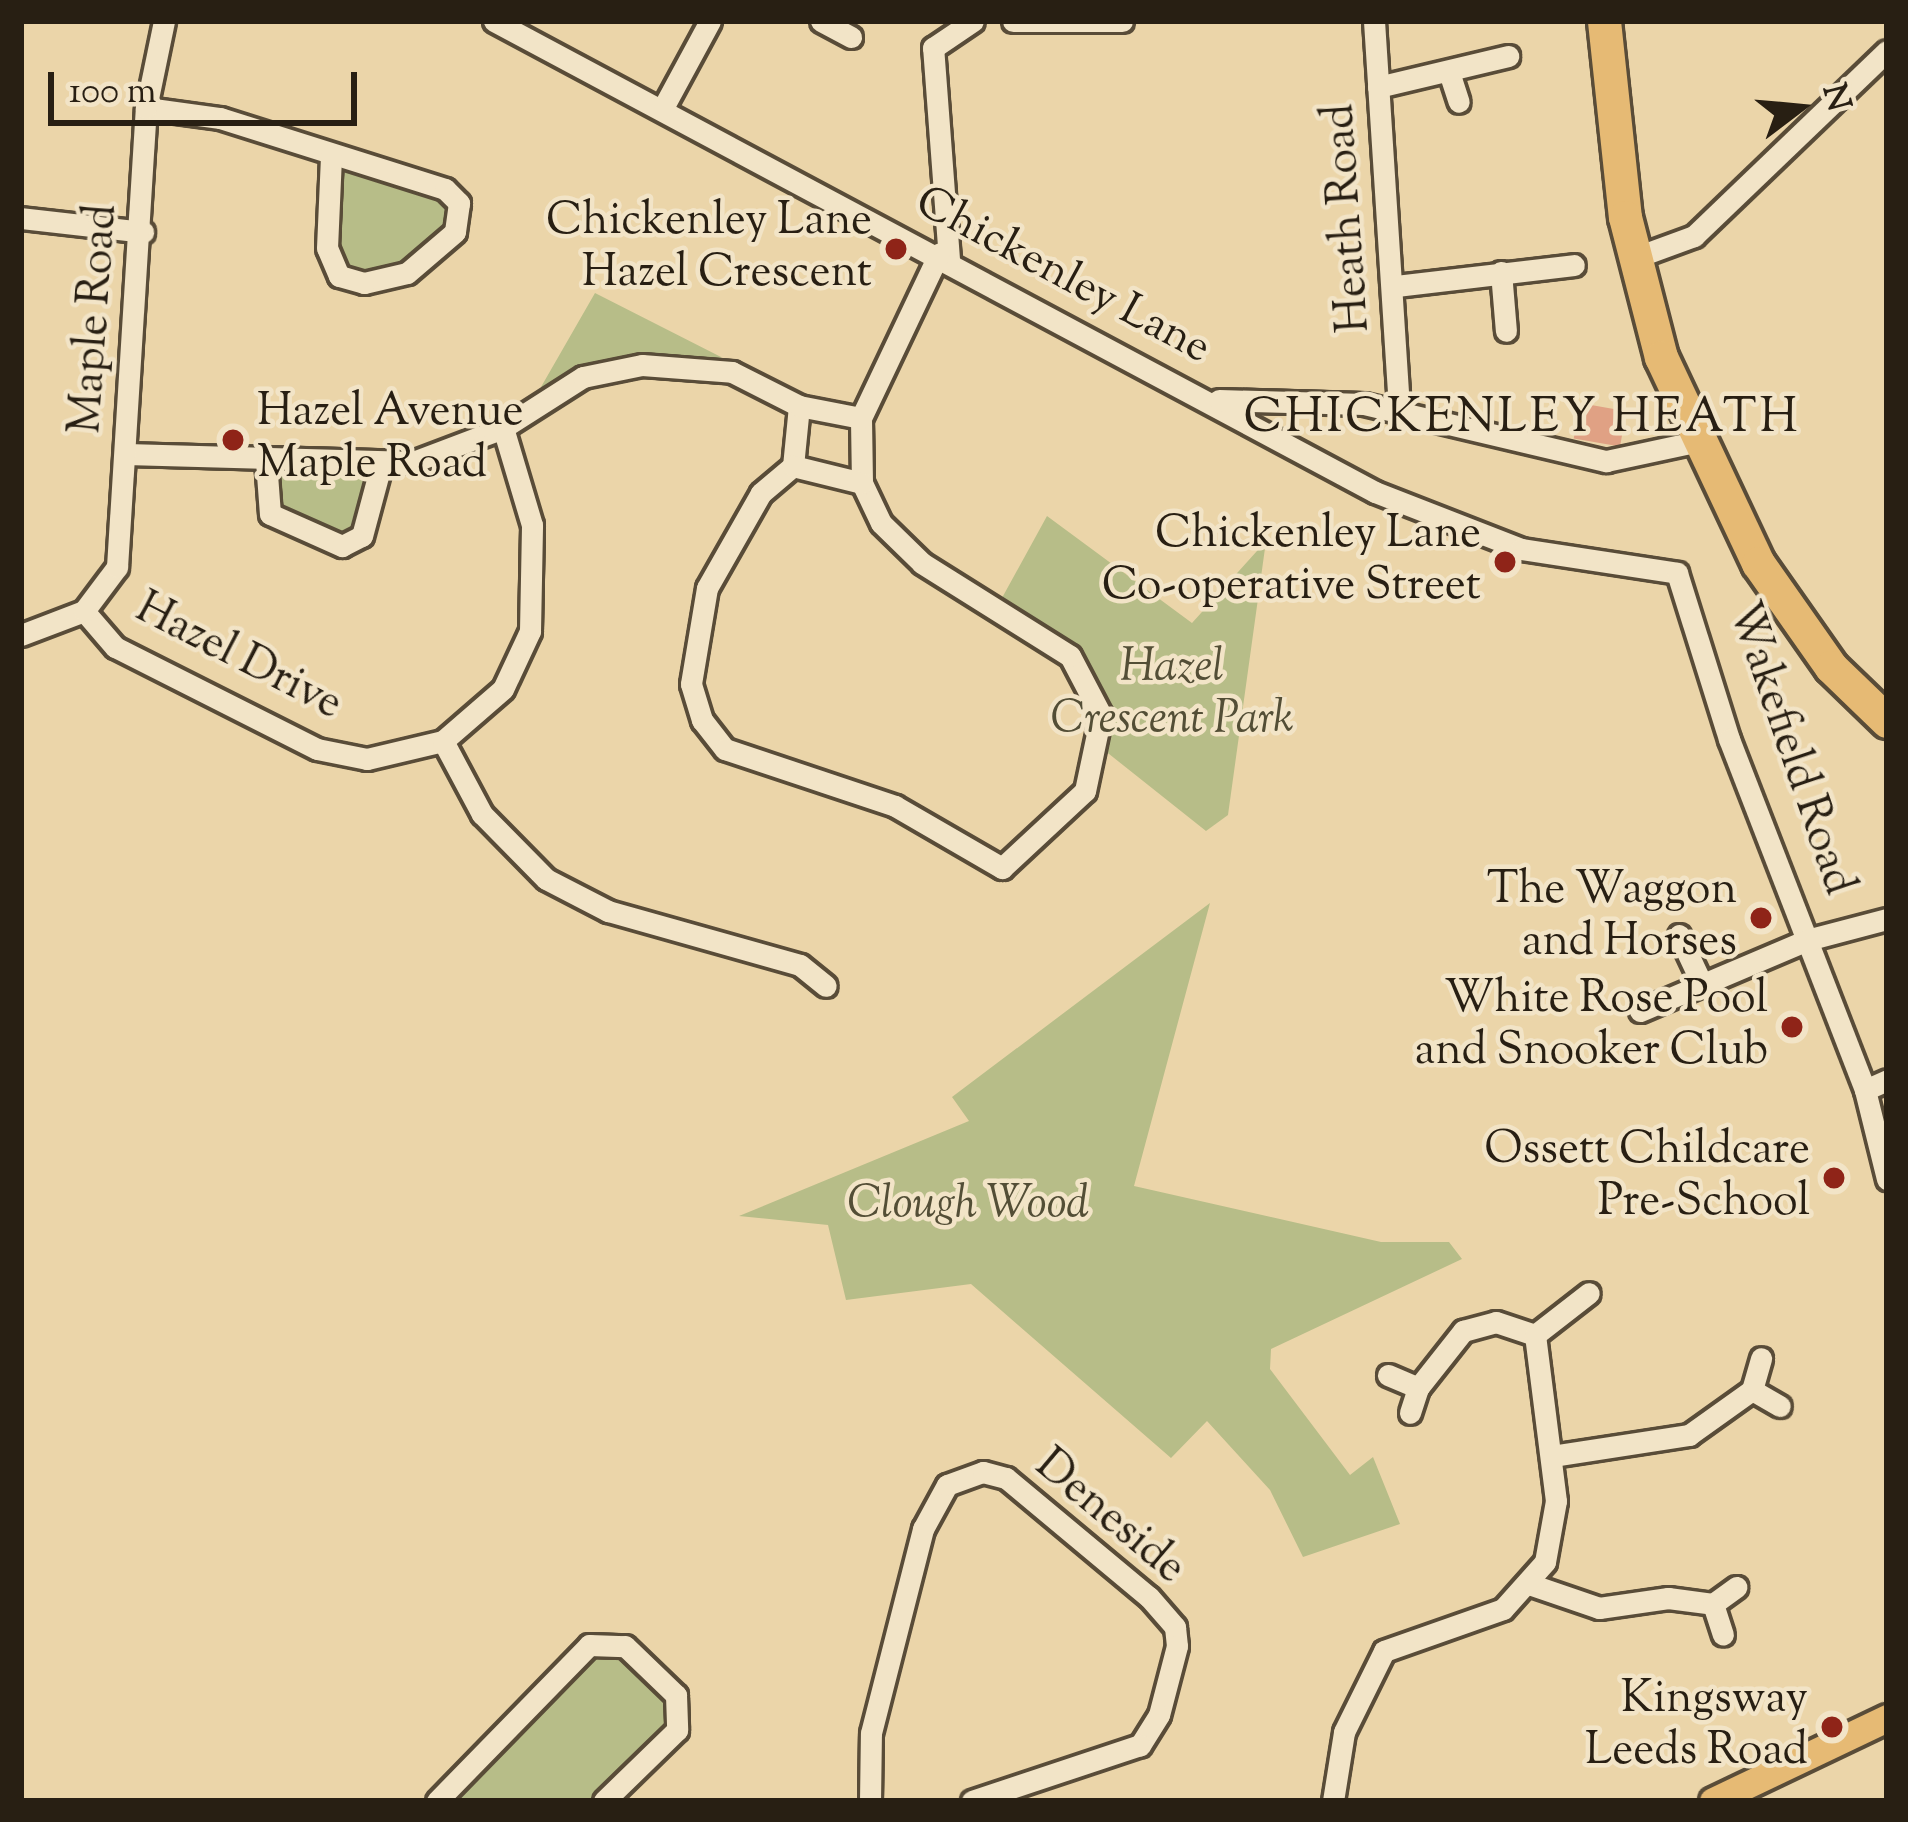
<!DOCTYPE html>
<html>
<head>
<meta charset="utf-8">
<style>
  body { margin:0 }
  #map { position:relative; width:1908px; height:1822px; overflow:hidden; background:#ebd5a9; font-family:"Sorts Mill Goudy",serif }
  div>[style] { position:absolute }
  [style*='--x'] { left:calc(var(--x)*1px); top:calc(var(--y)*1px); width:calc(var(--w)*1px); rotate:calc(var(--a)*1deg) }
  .green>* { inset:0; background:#b7bd88 }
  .building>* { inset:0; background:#e0a184; transform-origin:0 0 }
  .roads { filter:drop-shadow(3px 0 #594c38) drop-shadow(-3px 0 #594c38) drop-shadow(0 3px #594c38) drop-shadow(0 -3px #594c38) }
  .minor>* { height:21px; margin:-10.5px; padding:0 10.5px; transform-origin:10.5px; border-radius:10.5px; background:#f2e4c7 }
  .major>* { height:27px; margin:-13.5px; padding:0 13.5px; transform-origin:13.5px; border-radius:13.5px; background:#e6ba74 }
  .highway>* { height:33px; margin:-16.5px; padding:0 16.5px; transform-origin:16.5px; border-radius:16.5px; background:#e6ba74 }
  .dots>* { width:33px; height:33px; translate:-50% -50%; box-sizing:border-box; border:6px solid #f2e4c7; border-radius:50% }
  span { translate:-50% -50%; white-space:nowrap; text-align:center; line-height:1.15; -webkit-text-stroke:9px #f2e4c7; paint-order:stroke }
  .street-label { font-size:45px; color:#281f13 }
  .poi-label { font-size:45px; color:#281f13 }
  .right { translate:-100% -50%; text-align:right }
  .left { translate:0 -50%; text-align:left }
  .park-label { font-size:45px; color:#534e36; font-style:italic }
  .neighbourhood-label { font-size:48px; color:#281f13; letter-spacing:3px }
  .frame { position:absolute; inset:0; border:24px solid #281f13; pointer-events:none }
  .north { position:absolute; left:1740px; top:48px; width:120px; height:120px; -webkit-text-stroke:9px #f2e4c7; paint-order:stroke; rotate:74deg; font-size:33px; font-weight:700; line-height:48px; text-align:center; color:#281f13 }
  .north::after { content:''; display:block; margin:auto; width:42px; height:54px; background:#281f13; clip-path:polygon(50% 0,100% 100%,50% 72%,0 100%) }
  .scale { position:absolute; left:48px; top:72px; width:309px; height:54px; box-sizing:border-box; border:6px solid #281f13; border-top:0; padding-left:15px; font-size:36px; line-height:42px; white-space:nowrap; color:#281f13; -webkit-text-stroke:9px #f2e4c7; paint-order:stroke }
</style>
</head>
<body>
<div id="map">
  <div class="green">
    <i style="clip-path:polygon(331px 155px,459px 203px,430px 259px,345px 280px,327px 206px)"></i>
    <i style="clip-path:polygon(595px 293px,721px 357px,732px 372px,668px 364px,548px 397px,541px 387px)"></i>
    <i style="clip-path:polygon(266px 461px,381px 465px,362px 536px,342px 546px,270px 514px)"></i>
    <i style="clip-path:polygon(1047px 516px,1192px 623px,1266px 541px,1228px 815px,1206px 831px,1099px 746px,1087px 678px,997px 607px)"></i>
    <i style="clip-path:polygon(1210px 903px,1134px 1186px,1381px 1242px,1449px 1242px,1462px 1259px,1271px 1349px,1270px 1369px,1350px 1475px,1373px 1457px,1400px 1524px,1303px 1557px,1270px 1490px,1207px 1421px,1171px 1458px,971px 1284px,846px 1300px,828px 1225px,739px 1216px,969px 1121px,952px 1097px)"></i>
    <i style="clip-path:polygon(589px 1645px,625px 1646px,676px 1695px,677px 1730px,604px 1801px,437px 1801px)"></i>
  </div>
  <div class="building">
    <i style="left:1580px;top:403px;width:47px;height:36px;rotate:10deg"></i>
  </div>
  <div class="roads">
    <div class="minor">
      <i style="--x:494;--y:21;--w:999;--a:28.13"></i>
      <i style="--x:1375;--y:492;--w:157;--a:21.3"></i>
      <i style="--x:1521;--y:549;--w:158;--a:8.7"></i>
      <i style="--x:1677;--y:573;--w:174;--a:72.6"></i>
      <i style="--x:1729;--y:739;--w:376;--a:68.8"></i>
      <i style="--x:1865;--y:1090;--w:92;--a:76.1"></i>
      <i style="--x:821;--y:21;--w:34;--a:28"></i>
      <i style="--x:1013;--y:21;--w:109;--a:0"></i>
      <i style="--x:1374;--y:21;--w:390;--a:86.3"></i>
      <i style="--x:1450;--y:75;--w:28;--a:72"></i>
      <i style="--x:1378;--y:87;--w:134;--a:-13.4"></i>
      <i style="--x:664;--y:106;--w:97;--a:-61.6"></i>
      <i style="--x:146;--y:108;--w:75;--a:7.7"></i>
      <i style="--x:220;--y:118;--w:236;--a:17.5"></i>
      <i style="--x:445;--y:189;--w:20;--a:45"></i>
      <i style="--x:459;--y:203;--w:29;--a:98"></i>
      <i style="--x:455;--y:232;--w:63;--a:139.5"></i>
      <i style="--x:407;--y:273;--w:44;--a:166.9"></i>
      <i style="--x:364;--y:283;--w:26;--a:-164"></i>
      <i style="--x:339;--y:276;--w:30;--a:-113"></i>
      <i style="--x:327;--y:248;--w:93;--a:-87.5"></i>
      <i style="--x:21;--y:218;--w:123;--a:6.5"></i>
      <i style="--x:1634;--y:258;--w:64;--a:-20.1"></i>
      <i style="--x:1694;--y:236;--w:267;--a:-43.8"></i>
      <i style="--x:949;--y:259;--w:212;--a:-94.3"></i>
      <i style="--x:933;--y:48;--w:48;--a:-34"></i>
      <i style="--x:1501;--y:272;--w:59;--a:85.2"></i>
      <i style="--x:1396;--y:286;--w:179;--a:-6.7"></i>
      <i style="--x:1219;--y:400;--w:145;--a:1.6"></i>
      <i style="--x:1364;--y:404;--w:249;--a:13.3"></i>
      <i style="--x:1606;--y:461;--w:91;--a:-12.1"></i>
      <i style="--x:799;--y:406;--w:60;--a:95.7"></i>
      <i style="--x:793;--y:466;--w:42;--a:139.8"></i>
      <i style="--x:761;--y:493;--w:109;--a:119.6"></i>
      <i style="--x:707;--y:588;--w:97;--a:99.5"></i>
      <i style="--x:691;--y:684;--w:38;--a:73"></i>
      <i style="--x:702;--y:720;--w:37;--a:52"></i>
      <i style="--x:725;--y:749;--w:179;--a:18.5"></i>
      <i style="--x:895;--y:806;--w:124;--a:30.1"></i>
      <i style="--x:1002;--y:868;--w:113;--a:-42.9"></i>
      <i style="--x:1085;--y:791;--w:78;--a:-78.1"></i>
      <i style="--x:1101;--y:715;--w:67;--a:-117.7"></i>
      <i style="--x:1070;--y:656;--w:175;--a:-147.9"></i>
      <i style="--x:922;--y:563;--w:57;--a:-135.7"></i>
      <i style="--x:881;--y:523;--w:44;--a:-115.4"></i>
      <i style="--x:862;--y:483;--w:65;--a:-90.9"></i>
      <i style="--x:861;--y:418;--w:182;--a:-64.6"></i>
      <i style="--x:126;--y:454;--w:287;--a:1.6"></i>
      <i style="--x:413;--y:462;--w:96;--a:-20.7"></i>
      <i style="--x:503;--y:428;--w:95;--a:-32.5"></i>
      <i style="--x:583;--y:377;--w:60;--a:-11.5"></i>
      <i style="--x:642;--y:365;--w:90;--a:4.4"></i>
      <i style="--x:732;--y:372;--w:75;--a:26.9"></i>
      <i style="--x:799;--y:406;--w:63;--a:11"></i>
      <i style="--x:266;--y:461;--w:53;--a:85.7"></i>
      <i style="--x:270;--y:514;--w:79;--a:24"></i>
      <i style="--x:342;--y:546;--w:22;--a:-27"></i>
      <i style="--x:362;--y:536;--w:73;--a:-75"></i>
      <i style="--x:793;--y:466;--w:71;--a:13.8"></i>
      <i style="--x:84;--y:611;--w:48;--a:49.3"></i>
      <i style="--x:115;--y:647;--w:226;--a:26.8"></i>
      <i style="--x:317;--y:749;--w:51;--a:11.3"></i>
      <i style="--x:367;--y:759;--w:78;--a:-13.3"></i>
      <i style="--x:443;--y:741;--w:79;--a:-40.9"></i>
      <i style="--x:503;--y:689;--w:64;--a:-65"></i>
      <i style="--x:530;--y:631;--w:106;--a:-88.9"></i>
      <i style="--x:532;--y:525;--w:101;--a:-106.6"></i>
      <i style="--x:21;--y:635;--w:67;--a:-20.9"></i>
      <i style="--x:84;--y:611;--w:55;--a:-53.1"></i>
      <i style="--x:117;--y:567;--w:460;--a:-86.4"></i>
      <i style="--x:146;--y:108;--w:89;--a:-78.3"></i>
      <i style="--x:443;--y:741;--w:83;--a:61.9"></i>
      <i style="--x:482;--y:814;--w:91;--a:45.4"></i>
      <i style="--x:546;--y:879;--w:70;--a:27.3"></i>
      <i style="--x:608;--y:911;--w:199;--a:15.7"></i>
      <i style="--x:800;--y:965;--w:33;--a:39"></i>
      <i style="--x:1679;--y:935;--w:54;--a:64.9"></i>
      <i style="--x:1640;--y:1011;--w:181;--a:-23"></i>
      <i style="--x:1807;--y:940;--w:83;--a:-14.7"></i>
      <i style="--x:1865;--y:1090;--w:24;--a:-24"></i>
      <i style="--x:1388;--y:1375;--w:33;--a:23"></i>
      <i style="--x:1418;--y:1388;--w:26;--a:108"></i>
      <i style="--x:1418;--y:1388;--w:73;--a:-51.7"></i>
      <i style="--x:1463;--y:1331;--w:34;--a:-15"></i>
      <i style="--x:1496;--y:1322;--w:41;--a:18.4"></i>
      <i style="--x:1752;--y:1390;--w:32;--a:30"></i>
      <i style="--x:1552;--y:1456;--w:139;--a:-8.7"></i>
      <i style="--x:1689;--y:1435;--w:77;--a:-35.5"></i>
      <i style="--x:1752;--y:1390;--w:33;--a:-74"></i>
      <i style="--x:1532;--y:1585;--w:71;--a:18.9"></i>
      <i style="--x:1599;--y:1608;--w:70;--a:-8.2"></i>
      <i style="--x:1668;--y:1598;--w:45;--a:7.6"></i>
      <i style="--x:1713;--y:1604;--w:29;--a:-36"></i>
      <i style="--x:1713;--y:1604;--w:32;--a:72"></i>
      <i style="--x:437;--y:1801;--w:218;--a:-45.7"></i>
      <i style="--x:589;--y:1645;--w:36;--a:2"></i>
      <i style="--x:625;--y:1646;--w:71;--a:43.9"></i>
      <i style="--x:676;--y:1695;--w:35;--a:88"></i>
      <i style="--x:677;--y:1730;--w:102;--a:135.8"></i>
      <i style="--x:870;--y:1801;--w:68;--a:-89.2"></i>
      <i style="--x:871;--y:1733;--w:211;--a:-75.7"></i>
      <i style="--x:923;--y:1529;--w:50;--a:-61.4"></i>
      <i style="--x:947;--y:1485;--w:38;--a:-20"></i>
      <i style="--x:983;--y:1472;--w:24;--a:15"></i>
      <i style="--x:1006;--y:1478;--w:186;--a:39.8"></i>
      <i style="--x:1149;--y:1597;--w:40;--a:49"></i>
      <i style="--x:1175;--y:1627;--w:19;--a:84"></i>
      <i style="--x:1177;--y:1646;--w:71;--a:104.6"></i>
      <i style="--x:1159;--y:1715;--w:36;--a:122"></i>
      <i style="--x:1140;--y:1745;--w:177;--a:161.6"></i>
      <i style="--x:1333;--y:1801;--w:70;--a:-80.9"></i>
      <i style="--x:1344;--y:1732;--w:90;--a:-63.7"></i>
      <i style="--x:1384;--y:1651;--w:126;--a:-19.4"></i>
      <i style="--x:1503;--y:1609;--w:63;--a:-48.2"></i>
      <i style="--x:1545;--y:1562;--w:62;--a:-79.8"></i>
      <i style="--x:1556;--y:1501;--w:167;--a:-97.2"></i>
      <i style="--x:1535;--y:1335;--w:68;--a:-37.9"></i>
    </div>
    <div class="major">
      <i style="--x:1713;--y:1801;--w:193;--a:-25.5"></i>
    </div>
    <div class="highway">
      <i style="--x:1604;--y:21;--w:197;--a:83.9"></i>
      <i style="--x:1625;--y:217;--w:145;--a:75.6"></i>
      <i style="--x:1661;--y:357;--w:228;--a:64.8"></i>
      <i style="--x:1758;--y:563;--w:127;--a:54.9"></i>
      <i style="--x:1831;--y:667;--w:78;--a:44"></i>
    </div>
  </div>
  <div class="dots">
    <i style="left:896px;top:249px;background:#8f2418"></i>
    <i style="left:233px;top:440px;background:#8f2418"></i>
    <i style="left:1505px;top:562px;background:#8f2418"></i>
    <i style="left:1761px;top:918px;background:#8f2418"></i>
    <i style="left:1792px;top:1027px;background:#8f2418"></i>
    <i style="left:1834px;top:1178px;background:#8f2418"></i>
    <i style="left:1832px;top:1727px;background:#8f2418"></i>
  </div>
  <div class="street-label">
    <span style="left:1349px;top:218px;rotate:-94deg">Heath Road</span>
    <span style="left:1062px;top:277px;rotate:28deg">Chickenley Lane</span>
    <span style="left:96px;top:319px;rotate:-86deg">Maple Road</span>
    <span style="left:238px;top:658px;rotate:27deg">Hazel Drive</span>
    <span style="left:1789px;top:749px;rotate:71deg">Wakefield Road</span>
    <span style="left:1109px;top:1518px;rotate:40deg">Deneside</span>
  </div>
  <div class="poi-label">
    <span class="right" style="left:872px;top:249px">Chickenley Lane<br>Hazel Crescent</span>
    <span class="left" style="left:257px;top:440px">Hazel Avenue<br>Maple Road</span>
    <span class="right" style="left:1481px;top:562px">Chickenley Lane<br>Co-operative Street</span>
    <span class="right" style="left:1737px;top:918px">The Waggon<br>and Horses</span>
    <span class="right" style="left:1768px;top:1027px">White Rose Pool<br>and Snooker Club</span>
    <span class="right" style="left:1810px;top:1178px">Ossett Childcare<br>Pre-School</span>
    <span class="right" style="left:1808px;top:1727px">Kingsway<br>Leeds Road</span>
  </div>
  <div class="park-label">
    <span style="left:1172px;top:695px">Hazel<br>Crescent Park</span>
    <span style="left:968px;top:1206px">Clough Wood</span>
  </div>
  <div class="neighbourhood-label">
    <span style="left:1522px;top:420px">CHICKENLEY HEATH</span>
  </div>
  <div class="frame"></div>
  <div class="north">N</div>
  <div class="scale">100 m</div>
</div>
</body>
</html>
